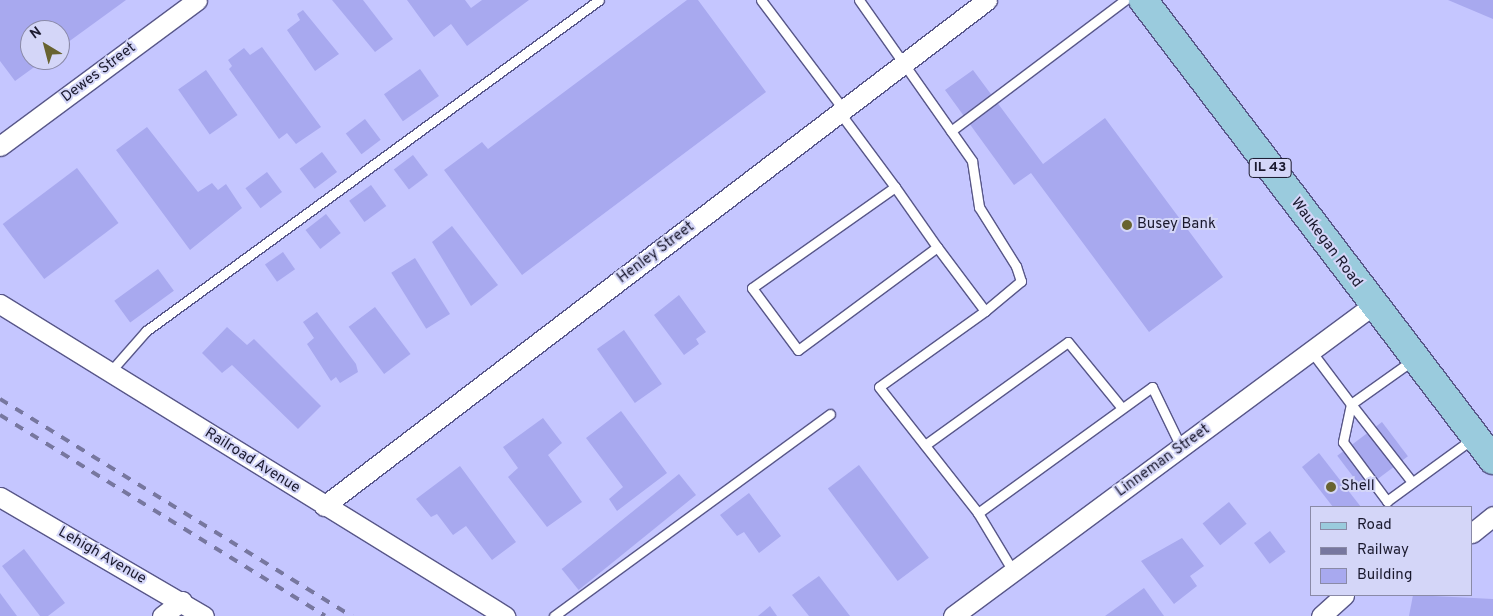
<!DOCTYPE html>
<html>
<head>
<meta charset="utf-8">
<style>
  body { margin:0 }
  #map { position:relative; width:1493px; height:616px; overflow:hidden; background:#c5c6ff; font-family:Overpass,sans-serif }
  div>[style] { position:absolute }
  [style*='--x'] { left:calc(var(--x)*1px); top:calc(var(--y)*1px); width:calc(var(--w)*1px); rotate:calc(var(--a)*1deg) }
  .building>* { inset:0; background:#a8a9ef; transform-origin:0 0 }
  .roads { filter:drop-shadow(1px 0 #585789) drop-shadow(-1px 0 #585789) drop-shadow(0 1px #585789) drop-shadow(0 -1px #585789) }
  .lane>* { height:9px; margin:-4.5px; padding:0 4.5px; transform-origin:4.5px; border-radius:4.5px; background:#fff }
  .street>* { height:19px; margin:-9.5px; padding:0 9.5px; transform-origin:9.5px; border-radius:9.5px; background:#fff }
  .primary>* { height:28px; margin:-14px; padding:0 14px; transform-origin:14px; border-radius:14px; background:#9acbdd }
  .rail>* { height:4px; margin-top:-2px; transform-origin:0; background:repeating-linear-gradient(90deg,#77779f 0 9px,transparent 0 18px) }
  .dots>* { width:14px; height:14px; translate:-50% -50%; box-sizing:border-box; border:2px solid #d4d6f8; border-radius:50% }
  span { translate:-50% -50%; white-space:nowrap; text-align:center; line-height:1.15; -webkit-text-stroke:4px #d4d6f8; paint-order:stroke }
  .shield-label span { padding:1px 4px; background:#d4d6f8; border:1px solid; border-radius:4px; -webkit-text-stroke-width:0 }
  .shield-label { font-size:14px; color:#1a192e; font-weight:700 }
  .street-label { font-size:15px; color:#1a192e }
  .poi-label { font-size:15px; color:#1a192e }
  .left { translate:0 -50%; text-align:left }
  .legend { position:absolute; left:1310px; top:506px; width:162px; height:90px; box-sizing:border-box; background:#d4d6f8; border:1px solid #8a8aa7; margin:0; padding:6px 9px; list-style:none; font-size:15px; color:#1a192e }
  .legend li { display:flex; align-items:center; gap:10px; height:25px }
  .legend b { width:25px; border:1px solid #8a8aa7 }
  .north { position:absolute; left:20px; top:20px; width:50px; height:50px; box-sizing:border-box; background:#d4d6f8; border:1px solid #8a8aa7; border-radius:50%; rotate:323deg; font-size:14px; font-weight:700; line-height:20px; text-align:center; color:#1a192e }
  .north::after { content:''; display:block; margin:auto; width:18px; height:22px; background:#686330; clip-path:polygon(50% 0,100% 100%,50% 72%,0 100%) }
</style>
</head>
<body>
<div id="map">
  <div class="building">
    <i style="clip-path:polygon(0 0,126px 0,60px 48px,60px 30px,30px 30px,30px 60px,44px 60px,15px 81px,0 61px)"></i>
    <i style="clip-path:polygon(332px 0,363px 0,393px 39px,375px 52px)"></i>
    <i style="clip-path:polygon(407px 0,465px 0,471px 8px,482px 0,529px 0,467px 46px,451px 24px,434px 37px)"></i>
    <i style="clip-path:polygon(687px 0,698px 0,766px 92px,522px 275px,444px 170px,482px 142px,488px 149px)"></i>
    <i style="clip-path:polygon(1448px 0,1493px 0,1493px 19px)"></i>
    <i style="clip-path:polygon(303px 10px,339px 54px,315px 71px,287px 30px,300px 20px,297px 14px)"></i>
    <i style="clip-path:polygon(262px 47px,321px 127px,296px 144px,287px 133px,279px 139px,229px 69px,232px 66px,228px 60px,244px 48px,250px 55px)"></i>
    <i style="left:420px;top:69px;width:33px;height:44px;rotate:55deg"></i>
    <i style="left:206px;top:70px;width:55px;height:34px;rotate:55deg"></i>
    <i style="clip-path:polygon(973px 70px,1043px 164px,1105px 118px,1223px 277px,1149px 332px,1031px 173px,1014px 185px,945px 90px)"></i>
    <i style="left:365px;top:119px;width:26px;height:24px;rotate:53deg"></i>
    <i style="clip-path:polygon(147px 127px,198px 192px,212px 183px,218px 190px,226px 184px,242px 208px,190px 250px,116px 150px)"></i>
    <i style="left:322px;top:152px;width:25px;height:28px;rotate:53deg"></i>
    <i style="left:413px;top:155px;width:25px;height:24px;rotate:53deg"></i>
    <i style="left:77px;top:168px;width:69px;height:93px;rotate:53deg"></i>
    <i style="left:267px;top:172px;width:25px;height:27px;rotate:53deg"></i>
    <i style="left:371px;top:185px;width:26px;height:27px;rotate:54deg"></i>
    <i style="left:326px;top:214px;width:24px;height:26px;rotate:52deg"></i>
    <i style="clip-path:polygon(452px 226px,498px 285px,471px 306px,432px 242px)"></i>
    <i style="left:283px;top:252px;width:21px;height:22px;rotate:55deg"></i>
    <i style="left:415px;top:258px;width:66px;height:28px;rotate:58deg"></i>
    <i style="left:158px;top:269px;width:27px;height:54px;rotate:54deg"></i>
    <i style="clip-path:polygon(679px 295px,706px 332px,696px 339px,699px 344px,684px 355px,654px 315px)"></i>
    <i style="left:375px;top:307px;width:59px;height:33px;rotate:53deg"></i>
    <i style="clip-path:polygon(317px 312px,356px 364px,358px 372px,340px 383px,336px 377px,331px 381px,307px 344px,314px 338px,303px 322px)"></i>
    <i style="clip-path:polygon(227px 327px,247px 345px,254px 339px,321px 406px,298px 429px,232px 365px,222px 373px,202px 353px)"></i>
    <i style="left:624px;top:330px;width:66px;height:33px;rotate:55deg"></i>
    <i style="clip-path:polygon(621px 411px,667px 473px,617px 511px,609px 499px,623px 487px,586px 438px)"></i>
    <i style="clip-path:polygon(543px 418px,562px 443px,548px 455px,582px 502px,547px 527px,508px 477px,518px 468px,503px 447px)"></i>
    <i style="left:1382px;top:422px;width:43px;height:56px;rotate:53deg"></i>
    <i style="clip-path:polygon(1319px 453px,1361px 507px,1333px 507px,1302px 467px)"></i>
    <i style="left:859px;top:465px;width:116px;height:39px;rotate:53deg"></i>
    <i style="clip-path:polygon(460px 466px,516px 542px,492px 560px,466px 526px,453px 535px,437px 514px,431px 517px,416px 499px)"></i>
    <i style="left:679px;top:474px;width:27px;height:151px;rotate:51deg"></i>
    <i style="clip-path:polygon(749px 493px,781px 536px,759px 553px,744px 532px,737px 536px,720px 515px)"></i>
    <i style="left:1229px;top:502px;width:28px;height:34px;rotate:51deg"></i>
    <i style="left:1270px;top:531px;width:26px;height:20px;rotate:53deg"></i>
    <i style="clip-path:polygon(1182px 538px,1204px 566px,1190px 576px,1197px 586px,1174px 604px,1141px 561px)"></i>
    <i style="clip-path:polygon(24px 549px,65px 603px,48px 616px,40px 616px,2px 566px)"></i>
    <i style="clip-path:polygon(819px 576px,850px 616px,809px 616px,792px 595px)"></i>
    <i style="clip-path:polygon(1144px 588px,1164px 616px,1105px 616px)"></i>
    <i style="clip-path:polygon(0 593px,17px 616px,0 616px)"></i>
    <i style="clip-path:polygon(1413px 595px,1493px 599px,1493px 616px,1409px 616px)"></i>
    <i style="clip-path:polygon(770px 606px,777px 616px,758px 616px)"></i>
  </div>
  <div class="roads">
    <div class="lane">
      <i style="--x:761;--y:0;--w:138;--a:53"></i>
      <i style="--x:859;--y:0;--w:197;--a:54.9"></i>
      <i style="--x:972;--y:161;--w:47;--a:81.3"></i>
      <i style="--x:979;--y:207;--w:70;--a:57.9"></i>
      <i style="--x:1016;--y:266;--w:16;--a:72"></i>
      <i style="--x:1021;--y:281;--w:47;--a:140.2"></i>
      <i style="--x:840;--y:113;--w:92;--a:53.4"></i>
      <i style="--x:895;--y:187;--w:175;--a:144.8"></i>
      <i style="--x:752;--y:288;--w:77;--a:53.4"></i>
      <i style="--x:798;--y:350;--w:173;--a:-36.5"></i>
      <i style="--x:937;--y:247;--w:80;--a:53.1"></i>
      <i style="--x:985;--y:311;--w:130;--a:144.4"></i>
      <i style="--x:879;--y:387;--w:160;--a:51.8"></i>
      <i style="--x:978;--y:513;--w:215;--a:-35.9"></i>
      <i style="--x:1152;--y:387;--w:67;--a:64.2"></i>
      <i style="--x:951;--y:131;--w:218;--a:-37"></i>
      <i style="--x:895;--y:187;--w:73;--a:55"></i>
      <i style="--x:1311;--y:351;--w:66;--a:53"></i>
      <i style="--x:1351;--y:404;--w:39;--a:102"></i>
      <i style="--x:1343;--y:442;--w:74;--a:53.3"></i>
      <i style="--x:1387;--y:501;--w:105;--a:-36.1"></i>
      <i style="--x:110;--y:372;--w:55;--a:-48.7"></i>
      <i style="--x:146;--y:331;--w:561;--a:-36.16"></i>
      <i style="--x:925;--y:445;--w:176;--a:-35.8"></i>
      <i style="--x:1068;--y:342;--w:85;--a:50.7"></i>
      <i style="--x:1412;--y:482;--w:99;--a:-128"></i>
      <i style="--x:1351;--y:404;--w:76;--a:-35.4"></i>
      <i style="--x:978;--y:513;--w:68;--a:58.9"></i>
      <i style="--x:554;--y:616;--w:342;--a:-36.2"></i>
    </div>
    <div class="street">
      <i style="--x:0;--y:146;--w:245;--a:-36.5"></i>
      <i style="--x:0;--y:304;--w:594;--a:31.71"></i>
      <i style="--x:0;--y:497;--w:236;--a:30.3"></i>
      <i style="--x:324;--y:506;--w:834;--a:-37.35"></i>
      <i style="--x:1472;--y:533;--w:27;--a:-39"></i>
      <i style="--x:162;--y:616;--w:25;--a:-37"></i>
      <i style="--x:953;--y:616;--w:523;--a:-36.52"></i>
      <i style="--x:1321;--y:616;--w:31;--a:-42"></i>
    </div>
    <div class="primary">
      <i style="--x:1143;--y:0;--w:578;--a:52.73"></i>
    </div>
  </div>
  <div class="rail">
    <i style="--x:0;--y:399;--w:414;--a:31.7"></i>
    <i style="--x:0;--y:415;--w:382;--a:31.7"></i>
  </div>
  <div class="dots">
    <i style="left:1127px;top:225px;background:#686330"></i>
    <i style="left:1331px;top:487px;background:#686330"></i>
  </div>
  <div class="shield-label">
    <span style="left:1270px;top:168px">IL 43</span>
  </div>
  <div class="street-label">
    <span style="left:99px;top:73px;rotate:-37deg">Dewes Street</span>
    <span style="left:1326px;top:243px;rotate:53deg">Waukegan Road</span>
    <span style="left:656px;top:253px;rotate:-37deg">Henley Street</span>
    <span style="left:252px;top:461px;rotate:32deg">Railroad Avenue</span>
    <span style="left:1163px;top:461px;rotate:-36deg">Linneman Street</span>
    <span style="left:102px;top:556px;rotate:30deg">Lehigh Avenue</span>
  </div>
  <div class="poi-label">
    <span class="left" style="left:1137px;top:225px">Busey Bank</span>
    <span class="left" style="left:1341px;top:487px">Shell</span>
  </div>
  <ul class="legend">
  <li><b style="height:6px;background:#9acbdd"></b>Road</li>
  <li><b style="height:6px;background:#77779f"></b>Railway</li>
  <li><b style="height:14px;background:#a8a9ef"></b>Building</li>
  </ul>
  <div class="north">N</div>
</div>
</body>
</html>
